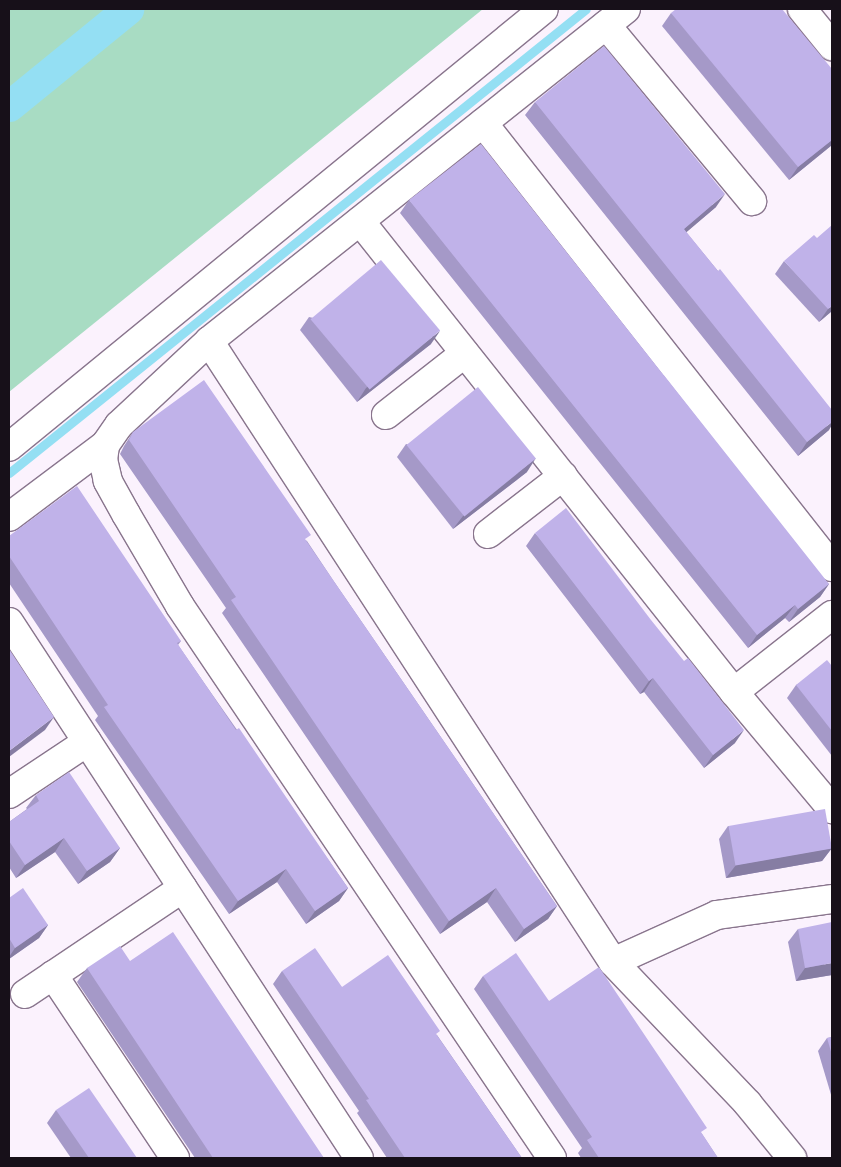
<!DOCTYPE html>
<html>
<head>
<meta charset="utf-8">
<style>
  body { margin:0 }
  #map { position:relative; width:841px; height:1167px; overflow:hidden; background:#fbf2fd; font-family:Ubuntu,sans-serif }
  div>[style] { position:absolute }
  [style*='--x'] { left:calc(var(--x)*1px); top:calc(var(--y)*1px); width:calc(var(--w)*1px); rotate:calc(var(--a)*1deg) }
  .green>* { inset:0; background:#a8dcc3 }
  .stream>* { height:9px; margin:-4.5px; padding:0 4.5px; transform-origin:4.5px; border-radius:4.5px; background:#94dff3 }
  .canal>* { height:31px; margin:-15.5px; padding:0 15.5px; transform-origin:15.5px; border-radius:15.5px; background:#94dff3 }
  .roads { filter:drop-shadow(1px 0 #89758d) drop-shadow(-1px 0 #89758d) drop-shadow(0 1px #89758d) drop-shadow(0 -1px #89758d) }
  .minor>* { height:28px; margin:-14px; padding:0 14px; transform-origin:14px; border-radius:14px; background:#fff }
  .wall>* { inset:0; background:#a599c8 }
  .shaded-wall>* { inset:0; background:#867da3 }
  .building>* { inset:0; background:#c0b2e9; transform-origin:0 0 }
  span { translate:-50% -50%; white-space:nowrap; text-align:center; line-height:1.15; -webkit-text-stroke:4px #fff; paint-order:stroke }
  .frame { position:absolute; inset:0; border:10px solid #171019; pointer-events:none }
</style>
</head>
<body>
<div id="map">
  <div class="green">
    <i style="clip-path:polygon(9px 9px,483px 9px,9px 392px)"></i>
  </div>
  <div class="stream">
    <i style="--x:9;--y:473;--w:740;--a:-38.8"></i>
  </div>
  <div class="canal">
    <i style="--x:9;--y:106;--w:154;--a:-39.2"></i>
  </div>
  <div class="roads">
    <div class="minor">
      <i style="--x:802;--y:9;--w:48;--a:51"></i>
      <i style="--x:606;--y:25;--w:229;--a:50.3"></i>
      <i style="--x:483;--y:123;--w:565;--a:51.83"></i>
      <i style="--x:360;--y:221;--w:601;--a:51.55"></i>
      <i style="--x:734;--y:692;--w:153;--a:50.1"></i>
      <i style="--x:209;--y:341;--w:741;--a:56.95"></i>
      <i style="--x:613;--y:962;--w:196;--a:46.4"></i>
      <i style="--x:748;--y:1104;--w:70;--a:50.8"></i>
      <i style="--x:386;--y:415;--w:100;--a:-38.1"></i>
      <i style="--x:9;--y:447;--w:691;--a:-39.31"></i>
      <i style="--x:9;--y:517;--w:120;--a:-36.9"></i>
      <i style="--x:488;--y:534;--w:95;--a:-37.7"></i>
      <i style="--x:9;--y:622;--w:640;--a:56.86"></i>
      <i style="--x:734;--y:692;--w:125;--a:-38.2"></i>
      <i style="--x:9;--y:794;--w:94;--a:-33.7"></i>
      <i style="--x:613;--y:962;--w:114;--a:-24.3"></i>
      <i style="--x:717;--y:915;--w:116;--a:-7.9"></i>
      <i style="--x:53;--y:975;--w:220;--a:56.3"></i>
      <i style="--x:25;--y:994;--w:190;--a:-33.9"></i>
      <i style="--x:552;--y:1158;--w:666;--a:-123.98"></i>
      <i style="--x:180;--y:606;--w:107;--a:-120.4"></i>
      <i style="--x:126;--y:514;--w:38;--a:-119"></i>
      <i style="--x:108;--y:481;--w:22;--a:-103"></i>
      <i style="--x:103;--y:460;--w:15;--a:-82"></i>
      <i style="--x:105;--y:445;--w:24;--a:-55"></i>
      <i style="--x:119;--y:425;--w:123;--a:-43"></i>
      <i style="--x:209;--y:341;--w:533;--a:-38.53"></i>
    </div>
  </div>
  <div class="wall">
    <i style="clip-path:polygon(671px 13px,832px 69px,832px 145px,789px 180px,662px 26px)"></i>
    <i style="clip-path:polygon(535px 102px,716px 207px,686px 232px,718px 271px,829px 430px,798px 456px,525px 115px)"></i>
    <i style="clip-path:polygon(409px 200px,829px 584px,820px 597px,789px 622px,785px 618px,748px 648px,400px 213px)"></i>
    <i style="clip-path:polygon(784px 261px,832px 311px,819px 322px,775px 274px)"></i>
    <i style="clip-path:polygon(309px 317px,431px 344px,357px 402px,300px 330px)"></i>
    <i style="clip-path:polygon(133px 432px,307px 541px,333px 580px,557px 906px,548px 919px,515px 942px,487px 902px,440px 934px,222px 613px,226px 608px,120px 454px,124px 446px)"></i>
    <i style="clip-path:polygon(406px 444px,527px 472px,453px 529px,397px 457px)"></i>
    <i style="clip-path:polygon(535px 533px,735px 743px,704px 768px,644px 692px,640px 694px,526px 546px)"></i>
    <i style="clip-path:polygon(9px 536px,181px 641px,178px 645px,207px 687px,348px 888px,339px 901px,306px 924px,277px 882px,229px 914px,95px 720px,98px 716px,9px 583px)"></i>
    <i style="clip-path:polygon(832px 666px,832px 756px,787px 698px,796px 685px)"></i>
    <i style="clip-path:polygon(36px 795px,120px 848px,110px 862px,78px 884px,55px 852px,16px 878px,9px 867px,9px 822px,27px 809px,26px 808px)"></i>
    <i style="clip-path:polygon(728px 826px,832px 848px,822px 861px,726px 878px,719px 839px)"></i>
    <i style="clip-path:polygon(9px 898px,48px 925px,39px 938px,9px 959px)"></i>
    <i style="clip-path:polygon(798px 929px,832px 975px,796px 981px,788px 942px)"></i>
    <i style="clip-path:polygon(130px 961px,324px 1158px,195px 1158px,77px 982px,87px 968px)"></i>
    <i style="clip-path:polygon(282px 971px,342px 987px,437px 1035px,522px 1158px,387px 1158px,357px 1113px,359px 1111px,273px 984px)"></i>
    <i style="clip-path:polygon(483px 976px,549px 1001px,702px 1134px,718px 1158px,581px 1158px,578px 1153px,582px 1148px,474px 989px)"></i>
    <i style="clip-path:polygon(832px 1037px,832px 1098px,818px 1051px,827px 1038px)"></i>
    <i style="clip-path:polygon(56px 1110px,137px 1158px,71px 1158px,47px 1123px)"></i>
  </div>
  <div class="shaded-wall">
    <i style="clip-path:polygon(832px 140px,832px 145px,789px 180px,798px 167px)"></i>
    <i style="clip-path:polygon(725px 194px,716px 207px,675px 242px,684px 229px)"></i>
    <i style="clip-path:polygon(832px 306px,832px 311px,819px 322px,828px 309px)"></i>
    <i style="clip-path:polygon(440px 331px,431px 344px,357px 402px,366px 388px)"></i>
    <i style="clip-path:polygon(832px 422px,832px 425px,829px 430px,798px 456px,807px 442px)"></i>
    <i style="clip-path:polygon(536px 458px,527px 472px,453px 529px,463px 516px)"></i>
    <i style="clip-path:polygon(829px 584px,820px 597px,789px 622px,798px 609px)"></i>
    <i style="clip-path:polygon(795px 605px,785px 618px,748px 648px,757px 635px)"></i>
    <i style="clip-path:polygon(653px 678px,644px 692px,640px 694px,649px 681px)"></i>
    <i style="clip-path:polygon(54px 717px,45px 730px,9px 757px,9px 751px)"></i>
    <i style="clip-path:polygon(744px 730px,735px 743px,704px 768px,713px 755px)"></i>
    <i style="clip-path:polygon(64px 838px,55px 852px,16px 878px,25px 865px)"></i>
    <i style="clip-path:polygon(120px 848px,110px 862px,78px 884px,87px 871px)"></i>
    <i style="clip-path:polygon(832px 848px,822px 861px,726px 878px,736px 865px)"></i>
    <i style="clip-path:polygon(286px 869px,277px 882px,229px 914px,238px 901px)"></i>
    <i style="clip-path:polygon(348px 888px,339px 901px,306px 924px,315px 911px)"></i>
    <i style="clip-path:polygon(496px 888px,487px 902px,440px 934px,449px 921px)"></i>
    <i style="clip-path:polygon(557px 906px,548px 919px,515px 942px,524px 929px)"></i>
    <i style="clip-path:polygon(48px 925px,39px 938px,9px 959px,9px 957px,15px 948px)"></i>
    <i style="clip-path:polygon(832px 963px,832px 975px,796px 981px,805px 968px)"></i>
  </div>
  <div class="building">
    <i style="clip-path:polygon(676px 9px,782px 9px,832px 69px,832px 140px,798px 167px,671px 13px)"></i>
    <i style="clip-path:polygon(604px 46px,725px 194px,684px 229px,718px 271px,720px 269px,832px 410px,832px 422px,807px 442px,535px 102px)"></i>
    <i style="clip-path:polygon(481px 144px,829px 584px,798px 609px,795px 605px,757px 635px,409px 200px)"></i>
    <i style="clip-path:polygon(832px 225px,832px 306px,828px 309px,784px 261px,814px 235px,817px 238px)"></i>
    <i style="left:381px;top:260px;width:92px;height:92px;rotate:50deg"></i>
    <i style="clip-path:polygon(204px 380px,311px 535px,305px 539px,333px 580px,557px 906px,524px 929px,496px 888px,449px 921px,231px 600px,236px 597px,129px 440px,133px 432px)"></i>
    <i style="left:478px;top:387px;width:92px;height:92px;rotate:51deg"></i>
    <i style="clip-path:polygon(77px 486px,181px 641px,177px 643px,207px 687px,236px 730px,239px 728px,348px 888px,315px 911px,286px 869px,238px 901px,104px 707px,108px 705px,9px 556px,9px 536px)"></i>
    <i style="clip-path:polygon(566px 508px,651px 620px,684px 661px,688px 658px,744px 730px,713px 755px,653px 678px,649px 681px,535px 533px)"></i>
    <i style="clip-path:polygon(9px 649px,54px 717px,9px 751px)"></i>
    <i style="clip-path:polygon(827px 660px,832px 666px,832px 731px,796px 685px)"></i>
    <i style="clip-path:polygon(69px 772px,120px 848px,87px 871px,64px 838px,25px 865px,9px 841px,9px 822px,39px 801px,36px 795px)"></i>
    <i style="left:825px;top:809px;width:40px;height:98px;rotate:80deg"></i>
    <i style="clip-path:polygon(23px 888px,48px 925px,15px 948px,9px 938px,9px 898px)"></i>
    <i style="clip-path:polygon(832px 922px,832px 963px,805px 968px,798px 929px)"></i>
    <i style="clip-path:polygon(173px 932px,324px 1158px,213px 1158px,87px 968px,120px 946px,130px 961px)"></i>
    <i style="clip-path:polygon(315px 948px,342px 987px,388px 955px,440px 1031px,436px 1034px,522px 1158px,405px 1158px,366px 1100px,369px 1099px,282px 971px)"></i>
    <i style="clip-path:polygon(516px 953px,549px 1001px,599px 967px,707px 1128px,701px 1132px,718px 1158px,599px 1158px,587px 1140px,592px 1137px,483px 976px)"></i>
    <i style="clip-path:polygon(832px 1037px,832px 1055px,827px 1038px)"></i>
    <i style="clip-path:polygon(89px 1088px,137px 1158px,89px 1158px,56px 1110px)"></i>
  </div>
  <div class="frame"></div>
</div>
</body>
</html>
